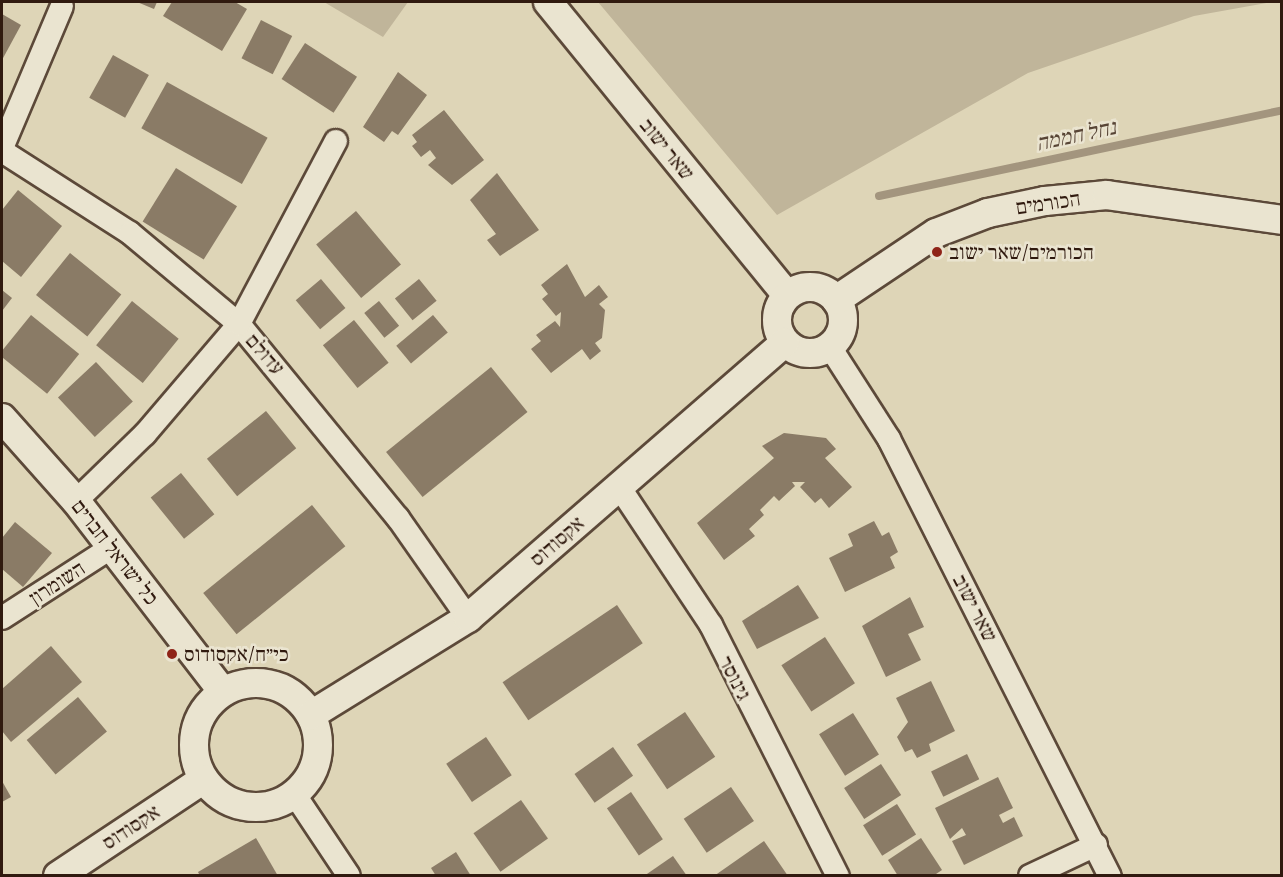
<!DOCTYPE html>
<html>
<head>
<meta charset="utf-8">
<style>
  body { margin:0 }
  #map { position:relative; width:1283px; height:877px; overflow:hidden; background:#ded5b7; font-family:Alegreya,"Frank Ruhl Libre",serif }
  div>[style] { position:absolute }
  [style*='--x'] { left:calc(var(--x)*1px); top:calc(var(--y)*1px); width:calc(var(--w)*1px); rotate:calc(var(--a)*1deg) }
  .green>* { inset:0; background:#c0b59a }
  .stream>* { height:8px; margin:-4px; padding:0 4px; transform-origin:4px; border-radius:4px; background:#a3957e }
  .building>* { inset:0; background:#8a7b66; transform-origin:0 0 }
  .roads { filter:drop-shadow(2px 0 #5c4939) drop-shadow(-2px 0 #5c4939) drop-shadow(0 2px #5c4939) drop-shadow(0 -2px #5c4939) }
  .minor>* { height:22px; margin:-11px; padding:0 11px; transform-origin:11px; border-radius:11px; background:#eae4d0 }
  .tertiary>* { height:28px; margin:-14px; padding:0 14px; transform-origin:14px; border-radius:14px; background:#eae4d0 }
  .tertiary>.ring { margin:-14px; padding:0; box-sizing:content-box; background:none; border:28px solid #eae4d0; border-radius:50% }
  .dots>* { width:16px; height:16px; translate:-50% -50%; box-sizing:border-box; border:3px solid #eae4d0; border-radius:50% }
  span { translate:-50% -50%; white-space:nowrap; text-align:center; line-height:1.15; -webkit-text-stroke:5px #eae4d0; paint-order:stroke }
  .street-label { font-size:21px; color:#301a0f }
  .poi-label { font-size:21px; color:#301a0f }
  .left { translate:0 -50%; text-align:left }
  .water-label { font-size:22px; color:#584536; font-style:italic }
  .frame { position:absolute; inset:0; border:3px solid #301a0f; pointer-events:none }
</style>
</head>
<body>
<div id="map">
  <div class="green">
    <i style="clip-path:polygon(324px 2px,408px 2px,383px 37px)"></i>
    <i style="clip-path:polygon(598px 2px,1272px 2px,1194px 16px,1028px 73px,777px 215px)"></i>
  </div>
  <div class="stream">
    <i style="--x:879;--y:196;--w:412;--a:-12"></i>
  </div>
  <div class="building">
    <i style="clip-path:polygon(137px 2px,157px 2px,154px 9px)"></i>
    <i style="clip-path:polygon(172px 2px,235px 2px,247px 9px,222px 51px,163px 16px)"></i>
    <i style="clip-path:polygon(2px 14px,21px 25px,2px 60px)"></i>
    <i style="left:261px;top:20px;width:35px;height:43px;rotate:27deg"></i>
    <i style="left:305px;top:43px;width:62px;height:43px;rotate:33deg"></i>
    <i style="left:113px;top:55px;width:41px;height:49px;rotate:29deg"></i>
    <i style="clip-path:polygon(398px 72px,427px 95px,398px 135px,392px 131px,384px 142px,363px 127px)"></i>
    <i style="left:167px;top:82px;width:115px;height:53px;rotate:29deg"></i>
    <i style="clip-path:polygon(444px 110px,484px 160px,452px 185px,428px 165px,436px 158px,430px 150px,421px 157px,412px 146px,417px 142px,412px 135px)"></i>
    <i style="left:176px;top:168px;width:72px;height:63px;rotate:32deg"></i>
    <i style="clip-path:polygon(497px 173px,539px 230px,500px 256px,487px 240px,496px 234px,470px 200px)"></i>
    <i style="clip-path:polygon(18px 190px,62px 226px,21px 277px,2px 261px,2px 210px)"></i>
    <i style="left:356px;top:211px;width:70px;height:52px;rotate:50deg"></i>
    <i style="left:70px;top:253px;width:66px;height:54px;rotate:39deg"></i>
    <i style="clip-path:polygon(567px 264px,585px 297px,599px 285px,608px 297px,599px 304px,605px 310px,602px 338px,595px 343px,601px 351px,590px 360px,582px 349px,551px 373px,531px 349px,541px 341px,536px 335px,555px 321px,560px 327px,561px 312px,556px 316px,542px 299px,548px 294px,541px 285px)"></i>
    <i style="left:321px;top:279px;width:38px;height:33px;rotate:50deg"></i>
    <i style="left:419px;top:279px;width:28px;height:31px;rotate:51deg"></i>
    <i style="clip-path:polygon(2px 290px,12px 298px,2px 311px)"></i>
    <i style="left:132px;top:301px;width:60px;height:57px;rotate:39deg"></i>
    <i style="left:379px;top:301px;width:32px;height:19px;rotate:51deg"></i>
    <i style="left:31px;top:315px;width:62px;height:51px;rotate:39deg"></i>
    <i style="left:433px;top:315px;width:23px;height:48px;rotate:50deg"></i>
    <i style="left:354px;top:320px;width:55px;height:40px;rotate:51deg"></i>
    <i style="left:96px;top:362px;width:54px;height:52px;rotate:47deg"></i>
    <i style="left:491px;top:367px;width:58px;height:135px;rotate:51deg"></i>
    <i style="left:266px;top:411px;width:48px;height:76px;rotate:51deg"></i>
    <i style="clip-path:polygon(784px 433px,826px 438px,836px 449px,825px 458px,852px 487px,829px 508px,821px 498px,815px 503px,800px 487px,805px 482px,792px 482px,795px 486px,779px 501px,774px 496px,760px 510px,764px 515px,749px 529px,755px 536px,724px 560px,697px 523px,774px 458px,762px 446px)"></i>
    <i style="left:181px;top:473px;width:53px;height:39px;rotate:51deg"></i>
    <i style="left:312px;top:505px;width:53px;height:140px;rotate:51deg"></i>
    <i style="clip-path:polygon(874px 521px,882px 536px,889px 532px,898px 552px,890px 557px,895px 568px,845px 592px,829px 558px,853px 546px,848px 534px)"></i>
    <i style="clip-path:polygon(15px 522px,52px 553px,23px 587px,2px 569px,2px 538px)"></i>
    <i style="clip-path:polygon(798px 585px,819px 618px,757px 649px,742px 621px)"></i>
    <i style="clip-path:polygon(910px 597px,924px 627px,908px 634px,921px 660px,886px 677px,862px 626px)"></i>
    <i style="left:617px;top:605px;width:46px;height:138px;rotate:56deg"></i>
    <i style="left:825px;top:637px;width:55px;height:52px;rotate:57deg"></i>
    <i style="clip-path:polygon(51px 646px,82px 682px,11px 742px,2px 731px,2px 689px)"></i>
    <i style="clip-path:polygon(931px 681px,955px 731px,929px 744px,931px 751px,917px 758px,912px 749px,905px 752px,897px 737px,908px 722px,896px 698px)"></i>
    <i style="left:78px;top:697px;width:45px;height:67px;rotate:50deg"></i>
    <i style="left:685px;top:712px;width:54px;height:58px;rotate:56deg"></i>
    <i style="left:853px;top:713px;width:49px;height:40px;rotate:58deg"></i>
    <i style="left:486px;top:737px;width:46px;height:48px;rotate:56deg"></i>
    <i style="left:613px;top:747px;width:35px;height:47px;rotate:55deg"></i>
    <i style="left:967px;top:754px;width:28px;height:40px;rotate:64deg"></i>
    <i style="left:881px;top:764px;width:37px;height:44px;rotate:57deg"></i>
    <i style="clip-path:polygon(998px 777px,1013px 808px,999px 815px,1003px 823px,1014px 817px,1023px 836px,964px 865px,952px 841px,966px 835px,962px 828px,950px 839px,935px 808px)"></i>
    <i style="clip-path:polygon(2px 781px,11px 797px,2px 802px)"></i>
    <i style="left:731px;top:787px;width:41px;height:57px;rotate:56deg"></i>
    <i style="left:631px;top:792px;width:57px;height:29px;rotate:56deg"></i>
    <i style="left:521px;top:800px;width:47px;height:58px;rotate:55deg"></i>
    <i style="left:897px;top:804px;width:36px;height:40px;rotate:58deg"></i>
    <i style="clip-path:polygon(256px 838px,278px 876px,200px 876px,198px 872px)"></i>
    <i style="clip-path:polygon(921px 838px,942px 870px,933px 876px,898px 876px,888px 860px)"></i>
    <i style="clip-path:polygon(764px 841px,788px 876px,714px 876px)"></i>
    <i style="clip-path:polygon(456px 852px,471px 876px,436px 876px,431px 868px)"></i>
    <i style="clip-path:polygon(673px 856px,687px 876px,644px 876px)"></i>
  </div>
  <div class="roads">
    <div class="minor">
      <i style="--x:2;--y:148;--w:154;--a:-67.1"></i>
      <i style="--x:2;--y:151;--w:152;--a:32.6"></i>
      <i style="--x:130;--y:233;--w:142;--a:39.9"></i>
      <i style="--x:239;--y:324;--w:251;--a:50.7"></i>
      <i style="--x:398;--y:518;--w:122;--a:55"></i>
      <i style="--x:830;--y:347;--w:109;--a:57.3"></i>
      <i style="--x:889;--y:439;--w:490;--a:63.2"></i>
      <i style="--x:620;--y:488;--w:164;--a:56.4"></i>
      <i style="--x:711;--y:625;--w:281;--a:63.2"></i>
      <i style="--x:76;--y:501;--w:96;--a:-44.2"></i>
      <i style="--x:145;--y:434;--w:145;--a:-49.5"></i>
      <i style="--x:239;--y:324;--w:207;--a:-62.1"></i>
      <i style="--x:2;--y:618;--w:131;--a:-32.8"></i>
      <i style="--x:295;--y:795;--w:97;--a:56.3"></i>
      <i style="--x:1030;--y:876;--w:73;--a:-25.2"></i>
    </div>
    <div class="tertiary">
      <i style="--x:548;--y:2;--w:378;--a:50.8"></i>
      <i class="ring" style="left:777px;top:287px;width:38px;height:38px"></i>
      <i style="--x:836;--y:300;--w:120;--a:-33.8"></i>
      <i style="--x:936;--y:233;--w:56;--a:-21"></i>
      <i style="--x:988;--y:213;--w:58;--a:-11.9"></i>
      <i style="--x:1045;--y:201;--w:62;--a:-5.5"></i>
      <i style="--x:1107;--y:195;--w:177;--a:8.1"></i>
      <i style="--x:2;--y:418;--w:111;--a:48.3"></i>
      <i style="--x:76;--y:501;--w:241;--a:52.4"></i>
      <i class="ring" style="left:194px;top:683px;width:96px;height:96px"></i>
      <i style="--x:311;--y:715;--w:185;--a:-31.7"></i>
      <i style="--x:468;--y:618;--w:420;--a:-41"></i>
      <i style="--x:58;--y:876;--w:175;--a:-33.6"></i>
    </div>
  </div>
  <div class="dots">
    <i style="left:937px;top:252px;background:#8f2418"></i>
    <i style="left:172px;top:654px;background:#8f2418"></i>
  </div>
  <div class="street-label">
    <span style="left:667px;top:149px;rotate:51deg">שאר ישוב</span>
    <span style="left:1048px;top:203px;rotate:-8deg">הכורמים</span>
    <span style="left:265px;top:354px;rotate:49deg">עדולם</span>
    <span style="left:557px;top:541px;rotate:-41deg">אקסודוס</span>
    <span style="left:115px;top:552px;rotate:52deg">כל ישראל חברים</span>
    <span style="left:57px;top:583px;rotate:-33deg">השומרון</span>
    <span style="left:975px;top:608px;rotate:63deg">שאר ישוב</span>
    <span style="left:735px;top:678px;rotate:63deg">גינוסר</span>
    <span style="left:131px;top:827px;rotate:-33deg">אקסודוס</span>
  </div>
  <div class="poi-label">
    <span class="left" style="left:949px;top:252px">הכורמים/שאר ישוב</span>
    <span class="left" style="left:184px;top:654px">כי״ח/אקסודוס</span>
  </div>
  <div class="water-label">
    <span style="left:1076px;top:136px;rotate:-12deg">נחל חממה</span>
  </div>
  <div class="frame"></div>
</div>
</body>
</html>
